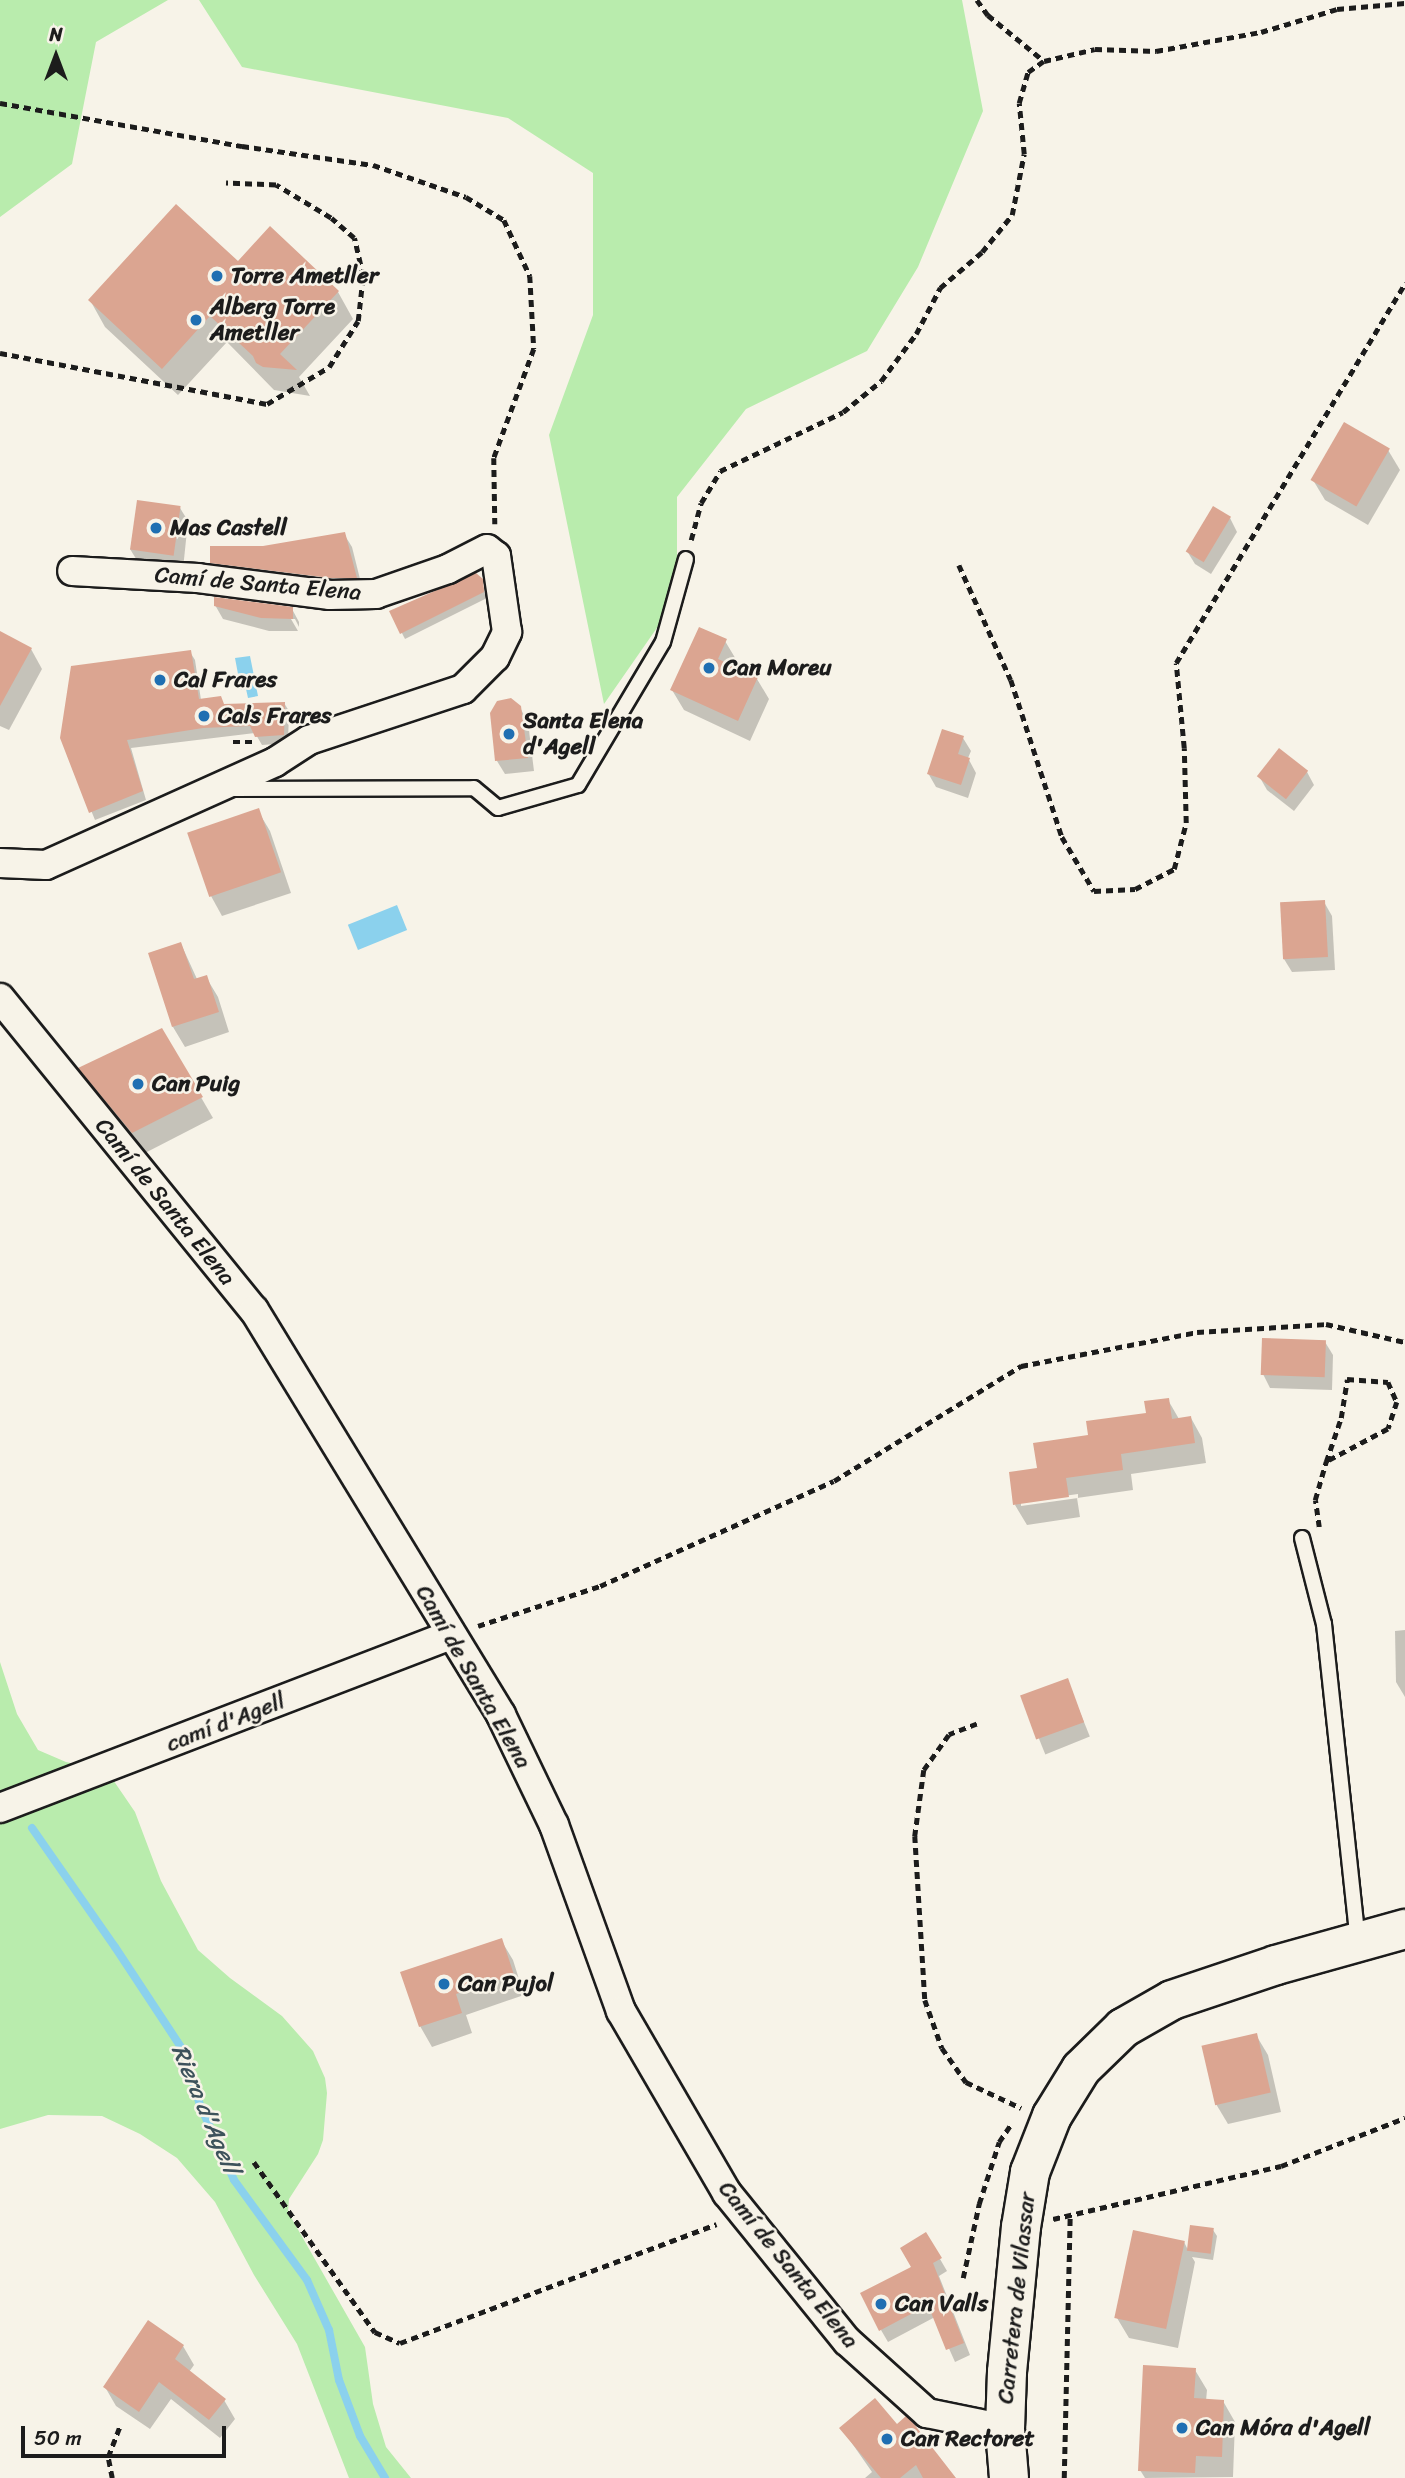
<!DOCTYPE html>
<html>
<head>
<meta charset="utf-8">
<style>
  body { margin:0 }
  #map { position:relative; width:1405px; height:2478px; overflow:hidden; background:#f7f3e8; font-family:Sriracha,sans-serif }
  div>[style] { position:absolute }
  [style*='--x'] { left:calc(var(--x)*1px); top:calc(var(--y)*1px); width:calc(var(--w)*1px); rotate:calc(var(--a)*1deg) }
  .green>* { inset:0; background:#b9ecad }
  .water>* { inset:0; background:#8bd1ed; transform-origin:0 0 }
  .shadow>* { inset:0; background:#0003; transform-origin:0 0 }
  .stream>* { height:8px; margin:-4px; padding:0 4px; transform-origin:4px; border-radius:4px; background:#8bd1ed }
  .building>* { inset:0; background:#dba591; transform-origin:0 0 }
  .path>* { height:4.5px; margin-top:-2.25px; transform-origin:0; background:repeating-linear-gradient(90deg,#1c1c1c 0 7px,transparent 0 12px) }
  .roads { filter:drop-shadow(2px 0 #1c1c1c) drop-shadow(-2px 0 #1c1c1c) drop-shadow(0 2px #1c1c1c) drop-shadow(0 -2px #1c1c1c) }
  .lane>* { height:14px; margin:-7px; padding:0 7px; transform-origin:7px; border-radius:7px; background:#f7f3e8 }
  .street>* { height:28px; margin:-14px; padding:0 14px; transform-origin:14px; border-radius:14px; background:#f7f3e8 }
  .secondary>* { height:38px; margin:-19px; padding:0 19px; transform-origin:19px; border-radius:19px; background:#f7f3e8 }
  .dots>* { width:19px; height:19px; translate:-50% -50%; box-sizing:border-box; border:4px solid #f7f3e8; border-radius:50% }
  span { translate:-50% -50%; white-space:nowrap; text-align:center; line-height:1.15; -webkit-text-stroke:5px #f7f3e8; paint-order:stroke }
  .poi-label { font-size:23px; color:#1c1c1c; font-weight:700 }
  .left { translate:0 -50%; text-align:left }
  .street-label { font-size:23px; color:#1c1c1c }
  .water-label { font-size:24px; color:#3d525b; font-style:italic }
  .north { position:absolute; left:21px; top:21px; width:70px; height:70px; -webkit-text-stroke:5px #f7f3e8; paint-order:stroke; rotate:0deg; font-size:19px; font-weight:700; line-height:28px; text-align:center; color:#1c1c1c }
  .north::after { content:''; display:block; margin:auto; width:24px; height:32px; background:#1c1c1c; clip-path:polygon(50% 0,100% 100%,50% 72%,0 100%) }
  .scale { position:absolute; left:21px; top:2426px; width:205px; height:32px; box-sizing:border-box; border:4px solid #1c1c1c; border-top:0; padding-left:9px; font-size:21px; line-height:24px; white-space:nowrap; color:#1c1c1c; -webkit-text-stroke:5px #f7f3e8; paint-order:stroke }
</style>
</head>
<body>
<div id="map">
  <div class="green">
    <i style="clip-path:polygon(0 0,168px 0,96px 42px,72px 164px,0 217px)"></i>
    <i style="clip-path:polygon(199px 0,962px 0,983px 111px,918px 267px,867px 351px,746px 409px,677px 497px,677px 599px,604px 704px,549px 435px,593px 315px,593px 173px,508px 118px,242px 67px)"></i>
    <i style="clip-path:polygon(0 1662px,17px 1714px,38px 1750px,66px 1762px,107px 1771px,135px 1812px,161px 1881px,198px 1950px,230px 1978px,282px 2016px,313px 2051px,325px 2078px,327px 2093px,323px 2140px,318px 2154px,289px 2199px,288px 2212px,365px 2347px,373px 2404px,386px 2447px,411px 2478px,349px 2478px,297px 2344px,254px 2275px,215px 2202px,177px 2158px,140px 2134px,102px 2116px,48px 2115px,0 2129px)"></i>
  </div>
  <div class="water">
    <i style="clip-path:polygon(250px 656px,258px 696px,248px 698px,246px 689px,241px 690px,235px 658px)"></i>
    <i style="left:397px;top:905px;width:27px;height:53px;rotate:68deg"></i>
  </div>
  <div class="shadow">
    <i style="clip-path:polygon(338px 292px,353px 319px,299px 377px,310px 396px,274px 390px,227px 342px,178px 395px,105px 327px,90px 300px)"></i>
    <i style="clip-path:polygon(1388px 450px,1400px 470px,1368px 525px,1325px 500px,1313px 480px)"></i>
    <i style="clip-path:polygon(180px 508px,188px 521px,183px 569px,138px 562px,130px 549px)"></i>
    <i style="clip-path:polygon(1230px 518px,1237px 532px,1211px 574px,1195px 564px,1187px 551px)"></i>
    <i style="clip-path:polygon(344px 534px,352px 547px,363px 591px,219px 576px,212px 562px,263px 548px)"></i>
    <i style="clip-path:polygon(481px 580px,487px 598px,405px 639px,391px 612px)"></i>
    <i style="clip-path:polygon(215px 605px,292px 609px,299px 622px,299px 627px,295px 619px,291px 619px,298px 631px,269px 631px,223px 619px)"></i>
    <i style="clip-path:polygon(0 633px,31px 649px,42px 669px,9px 730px,0 726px)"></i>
    <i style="clip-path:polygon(725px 641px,737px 661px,734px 668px,757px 679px,769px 699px,750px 741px,684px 710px,672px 690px)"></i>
    <i style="clip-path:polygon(190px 652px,195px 660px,201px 700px,224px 706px,284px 703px,289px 711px,288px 743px,262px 745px,255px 733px,131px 748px,146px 800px,95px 820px,61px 737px)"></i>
    <i style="clip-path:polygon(520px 708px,528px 722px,534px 771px,505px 774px,497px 761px)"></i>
    <i style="clip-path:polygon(963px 738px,971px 751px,968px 758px,976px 773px,968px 798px,936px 787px,928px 773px)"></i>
    <i style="clip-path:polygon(1307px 772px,1314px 785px,1294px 811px,1267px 790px,1259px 776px)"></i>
    <i style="clip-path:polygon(258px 811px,270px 831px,291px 893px,222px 916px,211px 896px)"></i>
    <i style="clip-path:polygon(1324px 902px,1332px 916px,1335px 970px,1292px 972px,1284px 959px)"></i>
    <i style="clip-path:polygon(181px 944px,197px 979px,206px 977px,218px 997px,229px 1032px,185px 1047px,173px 1027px)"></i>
    <i style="clip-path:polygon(162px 1030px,213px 1118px,145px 1153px,92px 1088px,81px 1069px)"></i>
    <i style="clip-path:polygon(1325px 1342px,1333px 1355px,1332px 1390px,1270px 1388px,1263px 1374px)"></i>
    <i style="clip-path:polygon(evenodd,1168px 1400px,1179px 1419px,1191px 1418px,1202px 1438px,1206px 1463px,1131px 1474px,1133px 1490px,1077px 1498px,1080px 1517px,1027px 1525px,1015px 1505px,1039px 1469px,1090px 1437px,1148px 1414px,1168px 1400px,1078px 1494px,1078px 1498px,1021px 1506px,1021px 1502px,1078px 1494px)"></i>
    <i style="clip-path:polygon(1405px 1630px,1405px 1697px,1396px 1682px,1395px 1631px)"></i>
    <i style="left:1067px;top:1680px;width:61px;height:48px;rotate:68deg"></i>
    <i style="clip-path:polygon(501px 1940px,513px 1960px,524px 1995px,466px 2015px,472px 2033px,432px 2047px,420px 2026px)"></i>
    <i style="clip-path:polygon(1256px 2035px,1268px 2055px,1281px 2112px,1228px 2124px,1216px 2104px)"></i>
    <i style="clip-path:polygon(1213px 2230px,1217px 2236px,1213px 2260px,1192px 2257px,1195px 2262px,1178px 2348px,1129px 2338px,1117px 2318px,1184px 2242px,1188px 2250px)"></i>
    <i style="clip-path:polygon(926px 2235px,947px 2271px,939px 2276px,970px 2355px,955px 2362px,935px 2317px,888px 2342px,881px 2330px)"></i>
    <i style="clip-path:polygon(183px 2346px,194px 2365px,189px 2372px,224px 2400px,235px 2419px,220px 2438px,171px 2399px,150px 2429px,116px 2406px,105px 2387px)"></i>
    <i style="clip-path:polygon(1195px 2370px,1207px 2390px,1206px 2401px,1223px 2401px,1235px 2422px,1233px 2477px,1145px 2478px,1140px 2470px)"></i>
    <i style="clip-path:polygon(897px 2427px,952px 2478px,865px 2478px,872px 2472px,842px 2429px)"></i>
  </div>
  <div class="stream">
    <i style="--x:32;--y:1828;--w:145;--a:55.1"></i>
    <i style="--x:115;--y:1947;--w:123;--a:56.6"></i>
    <i style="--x:183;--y:2050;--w:58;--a:72.8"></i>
    <i style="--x:200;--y:2105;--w:82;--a:65.6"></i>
    <i style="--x:234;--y:2180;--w:124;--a:53.9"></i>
    <i style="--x:307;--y:2280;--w:55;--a:66.3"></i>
    <i style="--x:329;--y:2330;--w:51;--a:78.7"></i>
    <i style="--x:339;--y:2380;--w:60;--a:69.4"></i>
    <i style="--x:360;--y:2436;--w:49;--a:59.2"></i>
  </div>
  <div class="building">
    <i style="clip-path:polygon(176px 204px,238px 261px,270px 226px,339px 291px,280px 354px,297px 370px,263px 367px,256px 363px,253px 356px,210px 316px,162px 369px,88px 300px)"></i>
    <i style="left:1344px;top:422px;width:53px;height:67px;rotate:30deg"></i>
    <i style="left:137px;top:500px;width:44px;height:50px;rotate:8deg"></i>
    <i style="left:1213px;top:506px;width:21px;height:53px;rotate:31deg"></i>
    <i style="clip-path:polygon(345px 532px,357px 578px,331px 578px,210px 563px,210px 546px,263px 546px)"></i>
    <i style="clip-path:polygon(476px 573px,483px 579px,484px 592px,400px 634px,389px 611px)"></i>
    <i style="clip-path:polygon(214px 597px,293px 607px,293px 619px,261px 618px,214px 606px)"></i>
    <i style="clip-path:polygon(699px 627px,727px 639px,718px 659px,758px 677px,738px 721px,670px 690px)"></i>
    <i style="clip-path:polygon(0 631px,32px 648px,0 706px)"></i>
    <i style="clip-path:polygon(191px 650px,199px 699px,221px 696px,224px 704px,285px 702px,284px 735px,255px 737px,250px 726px,203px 728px,127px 740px,143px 791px,89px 813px,60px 738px,71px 666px)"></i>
    <i style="clip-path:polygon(511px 698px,521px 706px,528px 758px,495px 761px,490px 713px,497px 701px)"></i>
    <i style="clip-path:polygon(942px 729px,964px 736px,958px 754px,970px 758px,961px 785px,927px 774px)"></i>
    <i style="left:1279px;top:748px;width:37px;height:36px;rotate:38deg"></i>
    <i style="left:259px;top:808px;width:68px;height:76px;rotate:71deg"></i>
    <i style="left:1325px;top:900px;width:57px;height:45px;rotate:87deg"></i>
    <i style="clip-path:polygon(181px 942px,194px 979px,207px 975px,219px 1012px,172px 1027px,148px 953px)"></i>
    <i style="clip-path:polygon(162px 1028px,203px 1097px,132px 1133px,78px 1068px)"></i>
    <i style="left:1262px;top:1338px;width:64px;height:37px;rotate:2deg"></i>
    <i style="clip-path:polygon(1169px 1398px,1172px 1419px,1191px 1416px,1195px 1443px,1121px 1454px,1123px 1470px,1066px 1478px,1069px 1497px,1013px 1505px,1009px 1472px,1037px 1468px,1033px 1443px,1088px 1435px,1086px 1421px,1146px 1413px,1144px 1401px)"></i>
    <i style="left:1068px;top:1678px;width:47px;height:51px;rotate:70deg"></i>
    <i style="clip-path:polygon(502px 1938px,514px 1975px,456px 1994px,462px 2013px,419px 2027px,400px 1972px)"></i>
    <i style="left:1257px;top:2033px;width:61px;height:57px;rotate:77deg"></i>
    <i style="left:1190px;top:2225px;width:24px;height:26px;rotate:7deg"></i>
    <i style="left:1133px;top:2230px;width:53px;height:90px;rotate:12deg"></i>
    <i style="clip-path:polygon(926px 2232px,942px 2258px,933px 2263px,964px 2343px,946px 2350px,928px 2305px,879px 2331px,860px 2293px,911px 2267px,900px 2248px)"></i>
    <i style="clip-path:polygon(148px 2320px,184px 2345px,175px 2359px,226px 2399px,209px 2420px,159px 2382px,139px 2412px,103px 2387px)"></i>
    <i style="clip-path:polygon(1143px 2365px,1196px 2368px,1194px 2398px,1224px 2400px,1222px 2457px,1196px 2456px,1195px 2473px,1138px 2471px)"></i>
    <i style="clip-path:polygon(875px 2398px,897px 2424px,906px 2416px,914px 2424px,956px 2478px,923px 2478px,916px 2465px,900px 2478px,881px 2478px,839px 2428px)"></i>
  </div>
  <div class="path">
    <i style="--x:977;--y:0;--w:19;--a:54"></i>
    <i style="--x:988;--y:15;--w:72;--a:39.4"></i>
    <i style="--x:0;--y:103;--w:246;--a:10.1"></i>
    <i style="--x:242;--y:146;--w:132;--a:8.3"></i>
    <i style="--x:373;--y:165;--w:98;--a:19"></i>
    <i style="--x:466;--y:197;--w:44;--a:31.2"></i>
    <i style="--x:504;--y:220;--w:62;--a:65.1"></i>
    <i style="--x:530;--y:276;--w:73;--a:86.9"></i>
    <i style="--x:534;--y:349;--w:116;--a:110.2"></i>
    <i style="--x:494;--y:458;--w:66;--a:89.1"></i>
    <i style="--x:0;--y:353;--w:272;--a:10.8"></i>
    <i style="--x:267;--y:404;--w:72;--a:-30.8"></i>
    <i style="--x:329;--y:367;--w:54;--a:-57.8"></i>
    <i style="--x:358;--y:321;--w:45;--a:-83.7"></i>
    <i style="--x:363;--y:276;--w:39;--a:-103"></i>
    <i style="--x:354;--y:238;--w:30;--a:-139"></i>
    <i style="--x:331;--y:218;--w:64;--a:-149"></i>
    <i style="--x:276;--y:185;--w:50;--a:-177.7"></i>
    <i style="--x:691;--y:540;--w:38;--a:-75"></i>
    <i style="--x:701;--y:503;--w:37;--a:-59"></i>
    <i style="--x:720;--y:471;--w:136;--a:-25.6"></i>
    <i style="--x:843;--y:412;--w:49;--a:-39.2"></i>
    <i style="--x:881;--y:381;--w:59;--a:-53.3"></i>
    <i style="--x:916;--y:334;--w:52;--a:-62.4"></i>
    <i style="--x:940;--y:288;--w:55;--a:-40.6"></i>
    <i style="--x:982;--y:252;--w:48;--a:-51"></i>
    <i style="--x:1012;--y:215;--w:62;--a:-78.9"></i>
    <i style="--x:1024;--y:154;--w:51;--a:-95.6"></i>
    <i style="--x:1019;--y:103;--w:32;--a:-74"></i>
    <i style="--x:1028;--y:72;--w:19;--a:-35"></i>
    <i style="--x:1044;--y:61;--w:52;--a:-13.2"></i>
    <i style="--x:1095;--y:49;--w:61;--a:1.9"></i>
    <i style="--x:1156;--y:51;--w:107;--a:-10.3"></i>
    <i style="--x:1261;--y:32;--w:79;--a:-16.8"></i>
    <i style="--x:1337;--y:9;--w:68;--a:-5"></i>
    <i style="--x:959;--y:565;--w:126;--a:65.7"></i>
    <i style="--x:1011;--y:680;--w:165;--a:72"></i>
    <i style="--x:1062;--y:837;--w:63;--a:59.3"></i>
    <i style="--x:1094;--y:891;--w:41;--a:-2.8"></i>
    <i style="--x:1135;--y:889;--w:44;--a:-27.1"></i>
    <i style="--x:1174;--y:869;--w:48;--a:-75.4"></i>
    <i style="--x:1186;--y:823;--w:75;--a:-91.5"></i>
    <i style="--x:1184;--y:748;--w:85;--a:-95.4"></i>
    <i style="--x:1176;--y:663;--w:444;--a:-58.9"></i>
    <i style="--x:233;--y:742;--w:20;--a:0"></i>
    <i style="--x:1319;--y:1527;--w:27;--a:-98"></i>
    <i style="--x:1315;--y:1500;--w:40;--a:-74"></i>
    <i style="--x:1326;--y:1462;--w:46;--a:-71.2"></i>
    <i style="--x:1341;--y:1418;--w:39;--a:-81"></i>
    <i style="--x:1347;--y:1379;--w:41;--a:4.2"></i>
    <i style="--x:1388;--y:1382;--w:22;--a:66"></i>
    <i style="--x:1397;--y:1402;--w:28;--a:108"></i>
    <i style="--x:1388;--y:1429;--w:70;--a:152"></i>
    <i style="--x:478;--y:1626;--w:128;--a:-18.2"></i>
    <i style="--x:600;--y:1586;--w:256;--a:-24.2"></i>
    <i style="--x:834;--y:1481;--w:220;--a:-31.6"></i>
    <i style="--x:1021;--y:1366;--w:179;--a:-10.9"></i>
    <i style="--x:1197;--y:1332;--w:129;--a:-3.5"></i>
    <i style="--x:1326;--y:1324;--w:81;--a:12.8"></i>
    <i style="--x:977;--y:1724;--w:30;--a:159"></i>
    <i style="--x:949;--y:1735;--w:43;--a:125.5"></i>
    <i style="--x:924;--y:1770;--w:67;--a:97.8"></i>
    <i style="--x:915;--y:1836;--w:164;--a:86.5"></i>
    <i style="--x:925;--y:2000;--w:51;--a:70.5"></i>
    <i style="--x:942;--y:2048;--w:42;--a:54.8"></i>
    <i style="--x:966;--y:2082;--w:61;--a:25.3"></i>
    <i style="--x:254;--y:2162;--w:209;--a:54.6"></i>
    <i style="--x:375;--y:2332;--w:27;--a:24"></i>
    <i style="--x:400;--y:2343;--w:338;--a:-20.6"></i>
    <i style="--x:1053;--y:2219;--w:234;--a:-13.1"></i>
    <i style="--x:1281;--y:2166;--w:133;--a:-21.2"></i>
    <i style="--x:963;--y:2278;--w:76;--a:-77.8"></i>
    <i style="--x:979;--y:2204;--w:65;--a:-72.1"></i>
    <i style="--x:999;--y:2142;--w:23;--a:-56"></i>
    <i style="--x:112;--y:2478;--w:21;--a:-101"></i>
    <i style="--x:108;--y:2457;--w:34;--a:-69"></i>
    <i style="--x:1064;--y:2478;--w:263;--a:-88.7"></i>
  </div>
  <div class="roads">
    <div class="lane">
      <i style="--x:233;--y:789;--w:241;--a:-0.2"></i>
      <i style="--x:474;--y:788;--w:31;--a:40"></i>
      <i style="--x:498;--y:808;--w:83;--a:-16"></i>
      <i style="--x:578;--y:785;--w:166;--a:-59.3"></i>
      <i style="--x:663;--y:642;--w:86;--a:-74.5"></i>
      <i style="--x:1302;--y:1538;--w:89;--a:75.7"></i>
      <i style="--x:1324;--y:1624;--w:319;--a:83.9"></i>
    </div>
    <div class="street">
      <i style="--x:0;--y:863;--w:46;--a:2.5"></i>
      <i style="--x:46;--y:865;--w:251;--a:-24.2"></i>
      <i style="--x:275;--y:762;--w:40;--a:-32.9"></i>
      <i style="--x:309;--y:740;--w:162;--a:-18.3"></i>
      <i style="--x:463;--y:689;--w:45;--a:-45"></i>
      <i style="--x:495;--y:657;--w:28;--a:-64"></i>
      <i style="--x:507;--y:632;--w:77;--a:-98.2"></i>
      <i style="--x:496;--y:556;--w:11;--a:-142"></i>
      <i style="--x:487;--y:549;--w:44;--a:152.9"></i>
      <i style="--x:448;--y:569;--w:76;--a:160.9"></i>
      <i style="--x:376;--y:594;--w:46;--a:178.8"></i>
      <i style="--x:330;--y:595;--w:133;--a:-172.7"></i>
      <i style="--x:198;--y:578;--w:126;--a:-176.8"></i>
      <i style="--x:0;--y:998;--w:402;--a:50.9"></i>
      <i style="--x:254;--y:1310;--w:474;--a:58.6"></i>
      <i style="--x:501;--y:1715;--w:122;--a:64.3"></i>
      <i style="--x:554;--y:1825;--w:198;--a:70.2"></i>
      <i style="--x:621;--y:2011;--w:211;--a:59.8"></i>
      <i style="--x:727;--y:2193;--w:191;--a:51"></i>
      <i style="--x:847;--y:2341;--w:108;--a:42"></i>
      <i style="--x:927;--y:2413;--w:80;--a:11.6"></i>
      <i style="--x:0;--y:1808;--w:483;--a:-21"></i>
    </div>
    <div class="secondary">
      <i style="--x:1009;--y:2478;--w:49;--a:-94.7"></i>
      <i style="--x:1005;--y:2429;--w:57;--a:-88"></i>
      <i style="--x:1007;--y:2372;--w:146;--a:-84.5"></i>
      <i style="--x:1021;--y:2227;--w:56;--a:-80.7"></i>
      <i style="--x:1030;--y:2172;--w:60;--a:-68.6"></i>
      <i style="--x:1052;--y:2116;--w:55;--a:-58.3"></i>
      <i style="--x:1081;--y:2069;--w:59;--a:-44.3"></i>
      <i style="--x:1123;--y:2028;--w:56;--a:-29.7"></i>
      <i style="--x:1172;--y:2000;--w:110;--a:-18.6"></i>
      <i style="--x:1276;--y:1965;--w:134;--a:-15.6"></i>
    </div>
  </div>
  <div class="dots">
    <i style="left:217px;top:276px;background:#1f6fb2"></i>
    <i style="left:196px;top:320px;background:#1f6fb2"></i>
    <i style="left:156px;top:528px;background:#1f6fb2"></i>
    <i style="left:709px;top:668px;background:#1f6fb2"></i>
    <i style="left:160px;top:680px;background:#1f6fb2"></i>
    <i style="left:204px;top:716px;background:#1f6fb2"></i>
    <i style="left:509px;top:734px;background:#1f6fb2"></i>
    <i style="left:138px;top:1084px;background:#1f6fb2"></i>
    <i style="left:444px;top:1984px;background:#1f6fb2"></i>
    <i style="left:881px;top:2304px;background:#1f6fb2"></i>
    <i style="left:1182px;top:2428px;background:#1f6fb2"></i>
    <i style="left:887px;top:2439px;background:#1f6fb2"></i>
  </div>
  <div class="poi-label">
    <span class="left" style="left:231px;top:276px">Torre Ametller</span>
    <span class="left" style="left:210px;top:320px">Alberg Torre<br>Ametller</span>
    <span class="left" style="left:170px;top:528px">Mas Castell</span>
    <span class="left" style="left:723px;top:668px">Can Moreu</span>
    <span class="left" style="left:174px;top:680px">Cal Frares</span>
    <span class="left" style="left:218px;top:716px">Cals Frares</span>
    <span class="left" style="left:523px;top:734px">Santa Elena<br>d'Agell</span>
    <span class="left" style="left:152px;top:1084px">Can Puig</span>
    <span class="left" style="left:458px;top:1984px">Can Pujol</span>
    <span class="left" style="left:895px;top:2304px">Can Valls</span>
    <span class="left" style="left:1196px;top:2428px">Can Móra d'Agell</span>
    <span class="left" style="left:901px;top:2439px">Can Rectoret</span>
  </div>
  <div class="street-label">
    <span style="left:258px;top:584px;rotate:5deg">Camí de Santa Elena</span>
    <span style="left:165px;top:1202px;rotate:51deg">Camí de Santa Elena</span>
    <span style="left:473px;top:1677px;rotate:60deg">Camí de Santa Elena</span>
    <span style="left:226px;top:1723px;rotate:-21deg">camí d'Agell</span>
    <span style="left:788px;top:2265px;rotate:51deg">Camí de Santa Elena</span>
    <span style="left:1017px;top:2298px;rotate:-84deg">Carretera de Vilassar</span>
  </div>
  <div class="water-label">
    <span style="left:205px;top:2109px;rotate:67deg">Riera d'Agell</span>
  </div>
  <div class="north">N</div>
  <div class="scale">50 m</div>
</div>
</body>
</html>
